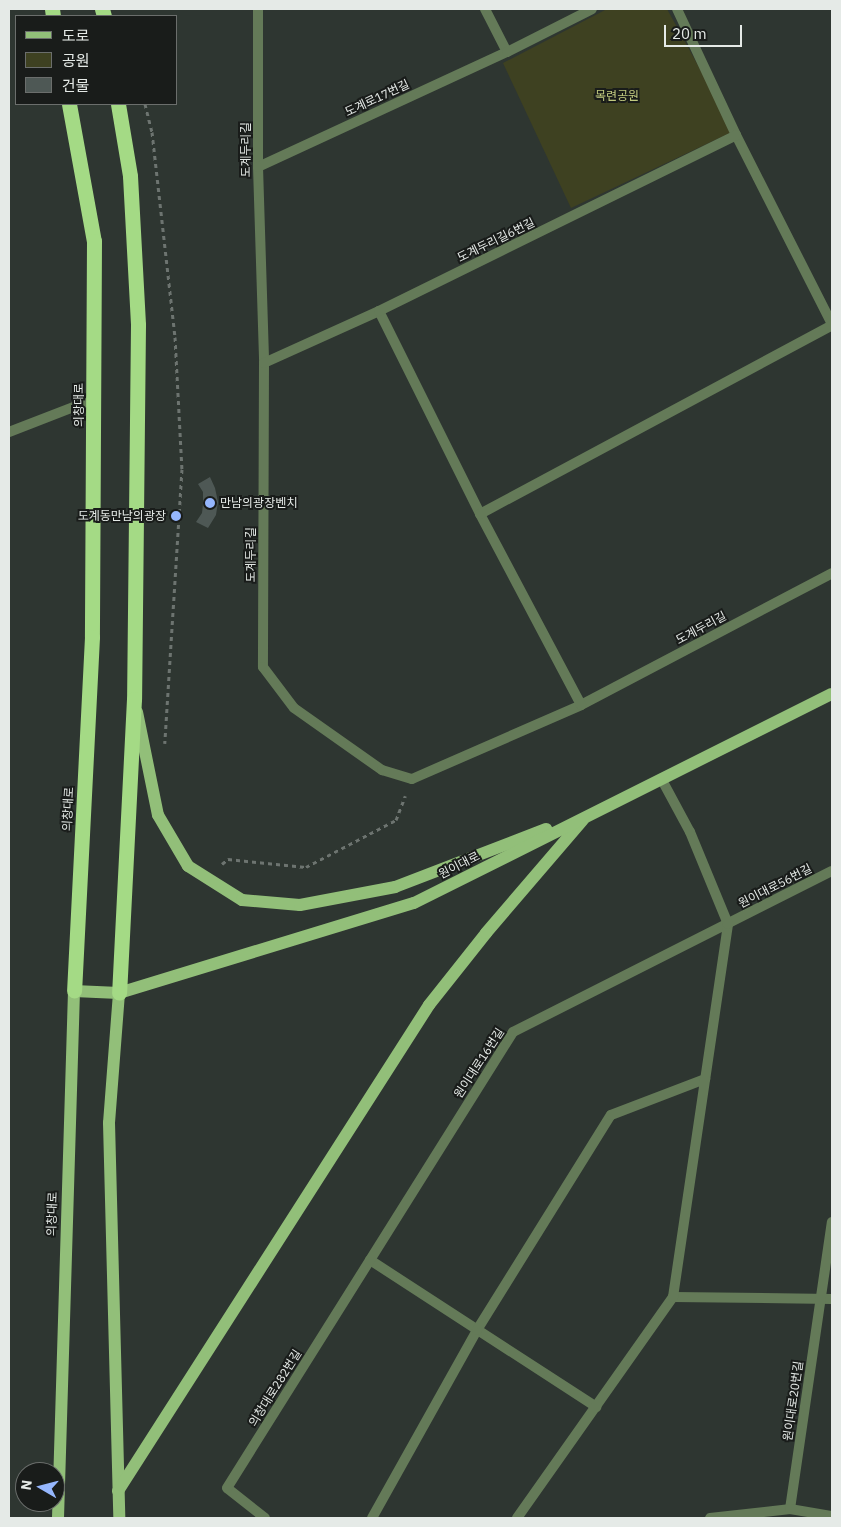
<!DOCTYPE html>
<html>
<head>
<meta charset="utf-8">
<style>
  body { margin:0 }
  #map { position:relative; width:841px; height:1527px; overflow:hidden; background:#2e3631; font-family:"IBM Plex Sans","Noto Sans KR",sans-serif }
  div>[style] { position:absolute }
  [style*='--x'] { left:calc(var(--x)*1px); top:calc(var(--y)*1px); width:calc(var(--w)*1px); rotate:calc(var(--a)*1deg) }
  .green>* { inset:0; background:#3e4121 }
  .building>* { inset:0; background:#4e5855 }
  .path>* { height:3px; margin-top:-1.5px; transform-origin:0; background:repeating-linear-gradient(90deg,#6d7470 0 4px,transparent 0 8px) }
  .street>* { height:10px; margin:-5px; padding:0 5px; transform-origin:5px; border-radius:5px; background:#647a58 }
  .primary>* { height:12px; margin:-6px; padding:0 6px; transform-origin:6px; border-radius:6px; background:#92bf79 }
  .highway>* { height:15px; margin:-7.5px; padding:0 7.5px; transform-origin:7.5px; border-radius:7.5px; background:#a4da85 }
  .dots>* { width:14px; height:14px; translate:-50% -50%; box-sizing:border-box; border:2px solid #191c1a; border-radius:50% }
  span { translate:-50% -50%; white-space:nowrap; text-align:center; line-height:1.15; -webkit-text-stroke:4px #191c1a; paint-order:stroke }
  .park-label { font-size:12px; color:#c1c97f }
  .street-label { font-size:12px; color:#e5eae7 }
  .poi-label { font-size:12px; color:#e5eae7 }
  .left { translate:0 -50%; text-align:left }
  .right { translate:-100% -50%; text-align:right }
  .frame { position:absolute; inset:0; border:10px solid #e5eae7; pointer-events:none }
  .legend { position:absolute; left:15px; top:15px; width:162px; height:90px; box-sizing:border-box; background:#191c1a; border:1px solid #6b6e6c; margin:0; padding:6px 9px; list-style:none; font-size:15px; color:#e5eae7 }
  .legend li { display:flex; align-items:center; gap:10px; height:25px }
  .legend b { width:25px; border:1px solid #6b6e6c }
  .north { position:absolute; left:15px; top:1462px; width:50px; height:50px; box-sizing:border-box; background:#191c1a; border:1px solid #6b6e6c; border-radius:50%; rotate:278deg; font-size:14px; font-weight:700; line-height:20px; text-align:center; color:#e5eae7 }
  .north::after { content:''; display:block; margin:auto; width:18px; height:22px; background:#95b6fd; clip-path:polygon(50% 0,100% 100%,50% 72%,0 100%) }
  .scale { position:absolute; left:664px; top:25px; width:78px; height:22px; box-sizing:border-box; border:2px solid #e5eae7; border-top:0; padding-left:6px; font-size:15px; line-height:18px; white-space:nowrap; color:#e5eae7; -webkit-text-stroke:4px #191c1a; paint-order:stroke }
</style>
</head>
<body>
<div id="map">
  <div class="green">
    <i style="clip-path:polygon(607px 9px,667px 9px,734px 131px,571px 208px,503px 63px)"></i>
  </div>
  <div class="building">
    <i style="clip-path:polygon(210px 477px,215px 488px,218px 502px,216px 515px,208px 528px,196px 522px,202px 513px,203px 504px,203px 492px,198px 484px)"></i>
  </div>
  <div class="path">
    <i style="--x:145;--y:104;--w:29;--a:76"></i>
    <i style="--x:152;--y:132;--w:206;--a:83.6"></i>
    <i style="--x:175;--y:337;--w:132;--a:87"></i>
    <i style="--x:182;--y:469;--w:275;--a:93.6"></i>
    <i style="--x:222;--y:864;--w:8;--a:-40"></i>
    <i style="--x:228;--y:859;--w:78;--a:5.9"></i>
    <i style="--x:306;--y:867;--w:102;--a:-27.6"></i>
    <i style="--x:396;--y:820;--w:26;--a:-69"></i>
  </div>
  <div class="street">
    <i style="--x:258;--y:9;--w:158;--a:90"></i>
    <i style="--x:258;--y:167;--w:196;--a:88.2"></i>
    <i style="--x:264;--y:363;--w:304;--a:90.2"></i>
    <i style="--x:263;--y:667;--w:51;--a:52.9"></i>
    <i style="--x:294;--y:708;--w:108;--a:35.2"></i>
    <i style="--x:382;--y:770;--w:31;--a:17"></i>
    <i style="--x:412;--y:779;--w:184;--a:-23.6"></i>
    <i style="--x:581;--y:705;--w:284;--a:-27.7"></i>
    <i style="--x:485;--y:9;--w:48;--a:62.9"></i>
    <i style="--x:677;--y:9;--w:139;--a:64.9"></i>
    <i style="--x:736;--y:135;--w:212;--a:63.1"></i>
    <i style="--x:258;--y:167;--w:274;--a:-24.8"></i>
    <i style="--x:507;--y:52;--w:95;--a:-26.8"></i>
    <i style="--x:379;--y:311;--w:227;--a:63.5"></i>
    <i style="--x:480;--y:514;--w:216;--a:62.1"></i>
    <i style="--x:264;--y:363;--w:126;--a:-24.3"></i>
    <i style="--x:379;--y:311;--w:398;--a:-26.2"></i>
    <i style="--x:9;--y:432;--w:91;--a:-21.2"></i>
    <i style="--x:480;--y:514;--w:400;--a:-28.2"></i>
    <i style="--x:370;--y:1260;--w:270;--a:33"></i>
    <i style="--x:673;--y:1297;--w:159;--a:0.7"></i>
    <i style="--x:790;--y:1509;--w:290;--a:-81.7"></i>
    <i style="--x:265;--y:1518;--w:48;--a:-141.7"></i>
    <i style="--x:227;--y:1488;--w:538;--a:-57.9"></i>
    <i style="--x:513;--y:1032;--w:357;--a:-26.8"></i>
    <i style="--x:372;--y:1518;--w:215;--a:-60.8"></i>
    <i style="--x:477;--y:1330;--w:253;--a:-58.1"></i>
    <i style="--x:611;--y:1115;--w:101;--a:-21"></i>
    <i style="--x:517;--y:1518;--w:271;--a:-54.8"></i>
    <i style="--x:673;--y:1297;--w:377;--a:-81.6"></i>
    <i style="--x:728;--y:924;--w:100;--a:-112.4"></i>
    <i style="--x:690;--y:832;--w:59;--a:-118.3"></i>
    <i style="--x:710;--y:1518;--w:81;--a:-6.4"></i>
    <i style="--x:790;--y:1509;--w:43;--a:9.5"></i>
  </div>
  <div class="primary">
    <i style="--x:137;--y:712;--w:105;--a:78.5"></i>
    <i style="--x:158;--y:815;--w:59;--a:59.5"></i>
    <i style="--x:188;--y:866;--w:64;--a:32.2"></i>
    <i style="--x:242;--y:900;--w:58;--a:4.9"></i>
    <i style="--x:300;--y:905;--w:97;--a:-10.7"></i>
    <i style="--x:395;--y:887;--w:162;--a:-21"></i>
    <i style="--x:119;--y:993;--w:130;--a:94.4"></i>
    <i style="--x:109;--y:1123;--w:395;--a:88.5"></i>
    <i style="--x:118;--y:1491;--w:577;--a:-57.38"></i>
    <i style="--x:429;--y:1005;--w:92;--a:-51.6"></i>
    <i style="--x:486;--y:933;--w:149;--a:-49.4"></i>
    <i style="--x:58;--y:1518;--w:527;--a:-88.26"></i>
    <i style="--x:74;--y:991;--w:45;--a:2.5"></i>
    <i style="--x:119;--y:993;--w:308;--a:-17"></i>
    <i style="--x:414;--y:903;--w:467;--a:-26.6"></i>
  </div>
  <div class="highway">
    <i style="--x:52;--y:9;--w:7;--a:82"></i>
    <i style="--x:102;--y:9;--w:7;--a:74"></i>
    <i style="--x:69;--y:104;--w:139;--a:79.7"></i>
    <i style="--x:94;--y:241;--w:396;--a:90.3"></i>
    <i style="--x:92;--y:637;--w:354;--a:92.9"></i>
    <i style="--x:118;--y:104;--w:73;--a:80.5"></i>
    <i style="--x:130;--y:176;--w:149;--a:86.9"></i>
    <i style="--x:138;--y:325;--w:374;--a:90.6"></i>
    <i style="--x:134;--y:699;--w:294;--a:92.9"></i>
  </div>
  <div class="dots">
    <i style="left:210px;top:503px;background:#95b6fd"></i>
    <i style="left:176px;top:516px;background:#95b6fd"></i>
  </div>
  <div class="park-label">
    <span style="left:617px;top:96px">목련공원</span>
  </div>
  <div class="street-label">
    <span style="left:377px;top:98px;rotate:-25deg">도계로17번길</span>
    <span style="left:246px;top:150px;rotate:-90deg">도계두리길</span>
    <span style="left:496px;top:240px;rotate:-26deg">도계두리길6번길</span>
    <span style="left:79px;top:405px;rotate:-90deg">의창대로</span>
    <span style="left:251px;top:555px;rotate:-90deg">도계두리길</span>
    <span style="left:701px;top:628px;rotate:-28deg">도계두리길</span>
    <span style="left:68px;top:809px;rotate:-87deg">의창대로</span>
    <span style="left:459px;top:865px;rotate:-27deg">원이대로</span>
    <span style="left:775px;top:886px;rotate:-27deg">원이대로56번길</span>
    <span style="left:479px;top:1063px;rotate:-57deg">원이대로16번길</span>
    <span style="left:52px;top:1214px;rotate:-88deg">의창대로</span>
    <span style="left:275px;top:1388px;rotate:-58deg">의창대로282번길</span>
    <span style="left:793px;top:1401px;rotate:-82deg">원이대로20번길</span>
  </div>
  <div class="poi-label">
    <span class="left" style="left:220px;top:503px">만남의광장벤치</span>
    <span class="right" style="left:166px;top:516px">도계동만남의광장</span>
  </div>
  <div class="frame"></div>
  <ul class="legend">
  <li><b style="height:6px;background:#92bf79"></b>도로</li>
  <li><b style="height:14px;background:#3e4121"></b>공원</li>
  <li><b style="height:14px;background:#4e5855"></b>건물</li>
  </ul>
  <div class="north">N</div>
  <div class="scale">20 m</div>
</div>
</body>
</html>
